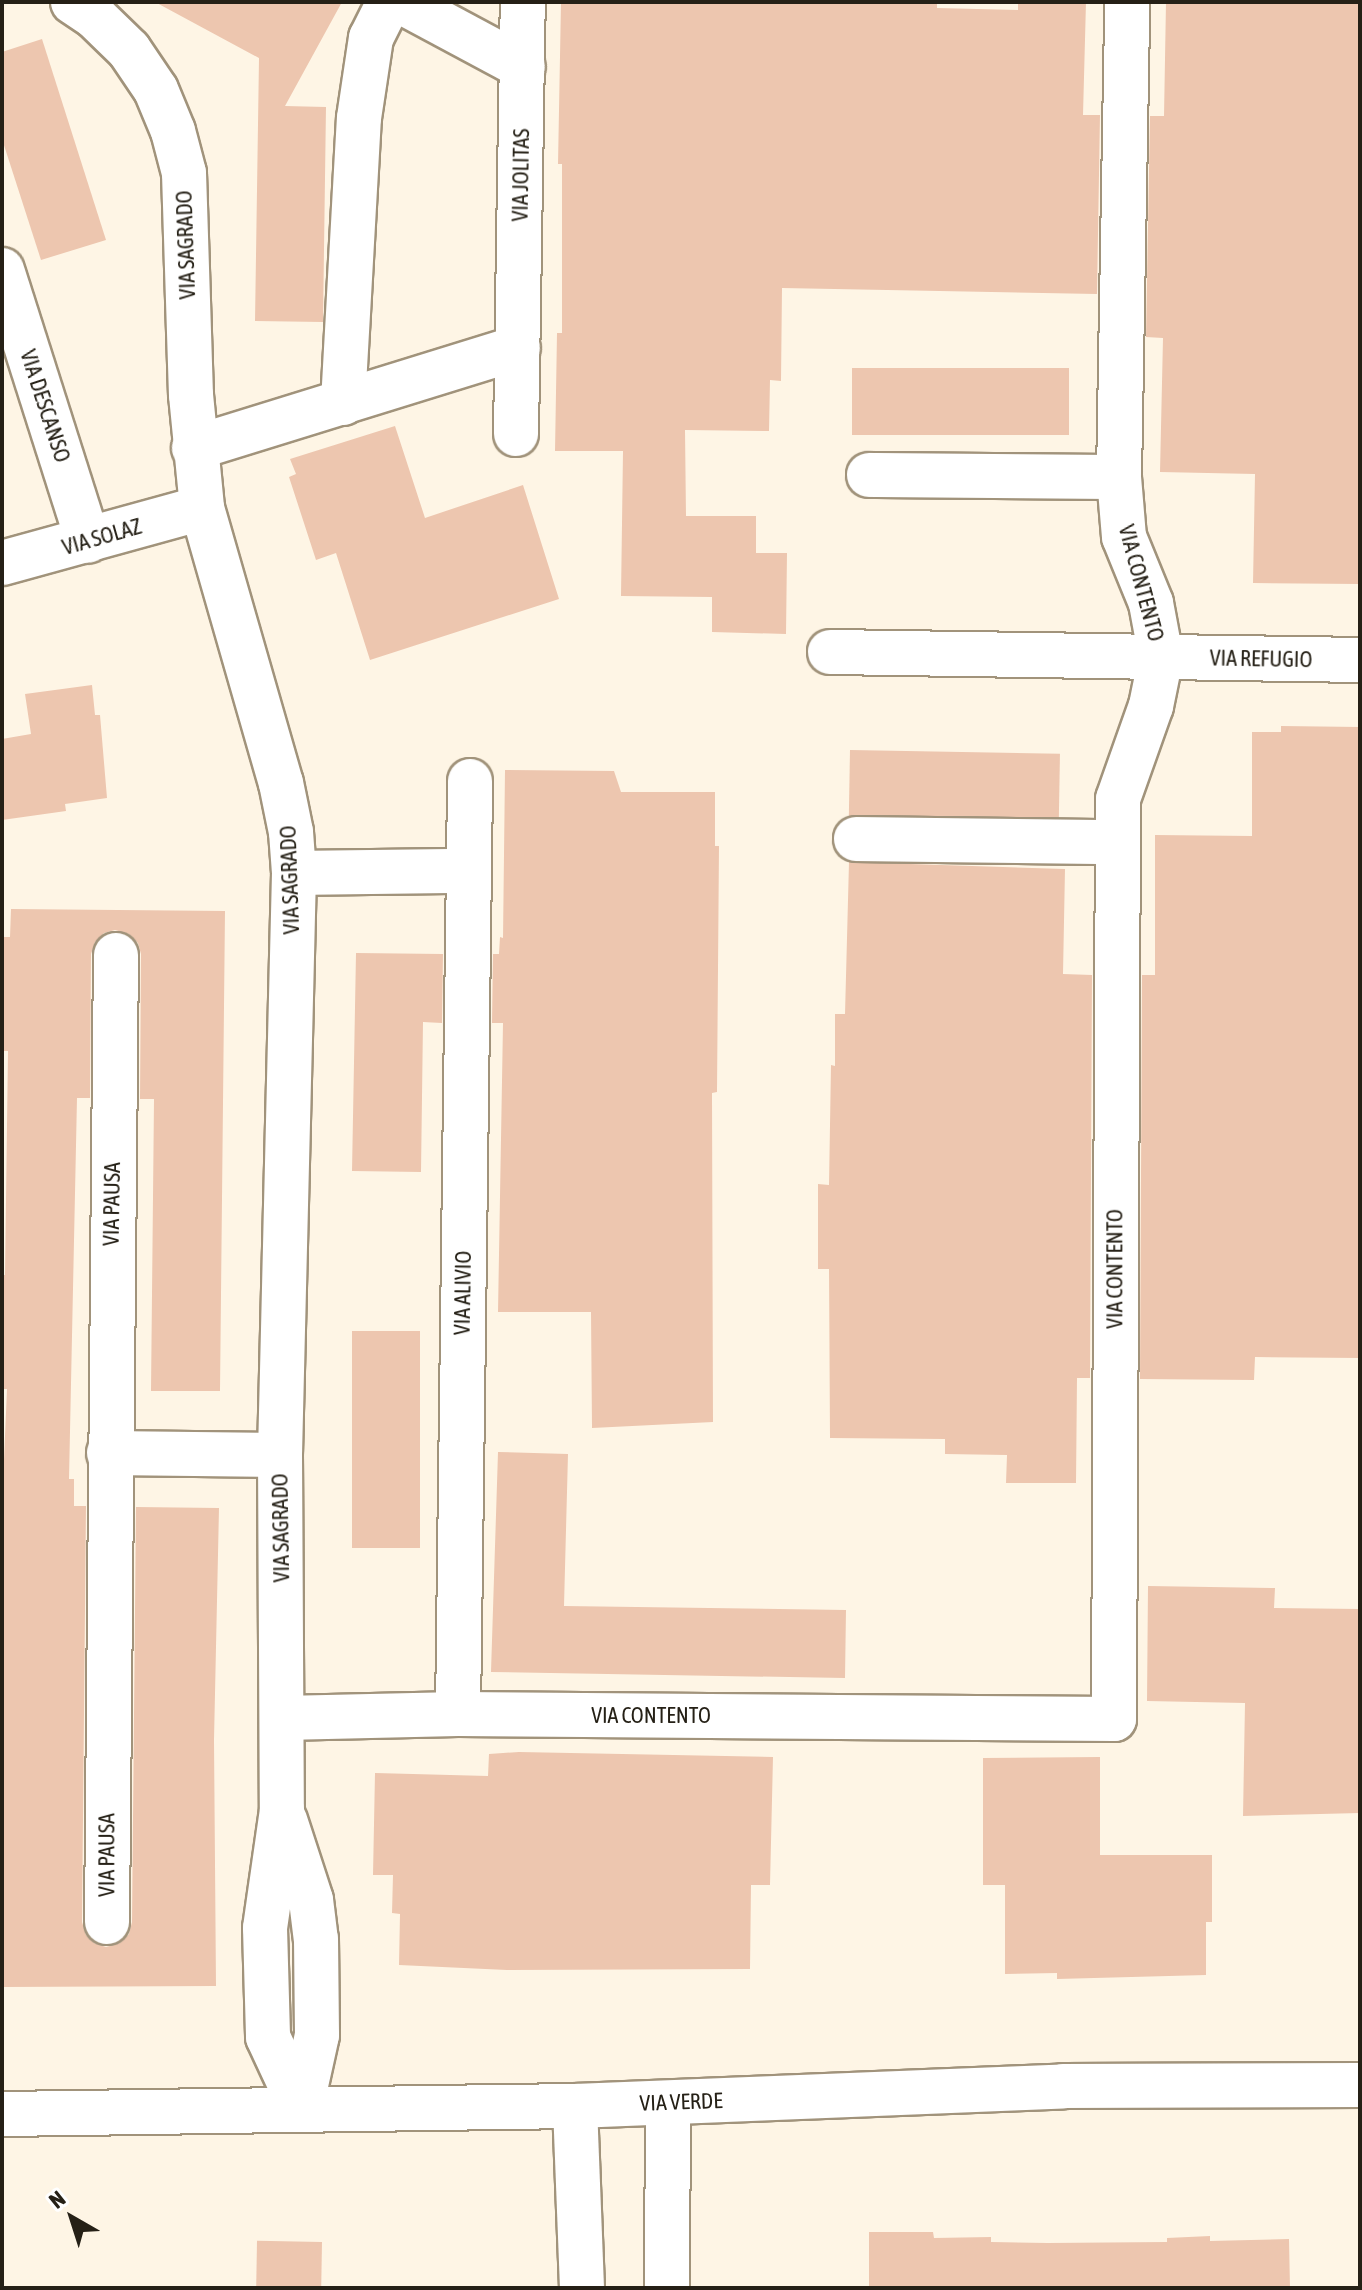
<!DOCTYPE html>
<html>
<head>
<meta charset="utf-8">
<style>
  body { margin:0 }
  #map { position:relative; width:1362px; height:2290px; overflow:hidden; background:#fef5e5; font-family:"Asap Condensed",sans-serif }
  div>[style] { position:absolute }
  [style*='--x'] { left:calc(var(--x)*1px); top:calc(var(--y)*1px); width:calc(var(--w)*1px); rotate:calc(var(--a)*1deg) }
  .building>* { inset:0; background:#edc6af; transform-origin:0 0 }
  .roads { filter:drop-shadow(2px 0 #a1937b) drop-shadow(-2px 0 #a1937b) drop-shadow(0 2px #a1937b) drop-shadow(0 -2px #a1937b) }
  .minor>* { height:44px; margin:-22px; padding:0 22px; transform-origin:22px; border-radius:22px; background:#fff }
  span { translate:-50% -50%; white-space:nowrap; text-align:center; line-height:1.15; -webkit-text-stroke:6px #fff; paint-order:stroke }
  .street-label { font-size:22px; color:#252016 }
  .frame { position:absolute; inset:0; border:4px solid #252016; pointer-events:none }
  .north { position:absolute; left:32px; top:2178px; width:80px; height:80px; -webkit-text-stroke:6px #fff; paint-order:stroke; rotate:321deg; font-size:22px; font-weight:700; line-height:32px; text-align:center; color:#252016 }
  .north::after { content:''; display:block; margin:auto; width:28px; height:36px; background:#252016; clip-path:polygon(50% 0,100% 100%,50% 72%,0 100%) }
</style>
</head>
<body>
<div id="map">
  <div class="building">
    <i style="clip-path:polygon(155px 2px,342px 2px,285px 106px,326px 107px,323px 322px,255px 321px,259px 58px)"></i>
    <i style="clip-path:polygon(561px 2px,937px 2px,937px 8px,1018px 10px,1018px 2px,1086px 2px,1083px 115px,1100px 115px,1097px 294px,782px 288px,781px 381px,770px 380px,769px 431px,685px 430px,686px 516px,756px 516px,756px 553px,787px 553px,786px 634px,712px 632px,712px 597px,621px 596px,623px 451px,555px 451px,557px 333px,562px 333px,562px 164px,558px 164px)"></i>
    <i style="clip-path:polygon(1166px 2px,1360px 2px,1360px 584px,1253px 583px,1255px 474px,1160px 472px,1163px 338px,1146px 337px,1150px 116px,1164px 116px)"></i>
    <i style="clip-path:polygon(42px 39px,106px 240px,41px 260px,2px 139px,2px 52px)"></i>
    <i style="left:1069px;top:368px;width:67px;height:217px;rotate:90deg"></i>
    <i style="clip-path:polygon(395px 426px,425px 518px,523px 485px,559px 599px,370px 660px,336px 553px,316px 560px,289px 477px,296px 474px,290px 459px)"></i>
    <i style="clip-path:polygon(92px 685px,95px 715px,100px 715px,107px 798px,65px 804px,66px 811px,2px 820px,2px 739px,31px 734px,25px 694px)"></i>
    <i style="clip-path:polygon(1281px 726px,1360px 727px,1360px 1358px,1255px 1357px,1254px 1380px,1140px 1379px,1142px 975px,1155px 975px,1155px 835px,1252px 836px,1252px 732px,1281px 732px)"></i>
    <i style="left:850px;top:750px;width:210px;height:66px;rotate:1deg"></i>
    <i style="clip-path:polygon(505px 770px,614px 771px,621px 792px,715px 792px,715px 846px,719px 846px,717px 1092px,712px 1093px,713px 1422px,592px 1428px,591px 1312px,498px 1312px,503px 1023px,492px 1023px,493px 954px,499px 954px,500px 937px,503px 938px)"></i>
    <i style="clip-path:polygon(849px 862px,1065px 869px,1063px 974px,1092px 975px,1090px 1378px,1077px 1378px,1076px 1483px,1006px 1483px,1007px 1455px,945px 1454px,945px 1439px,830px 1438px,829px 1269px,818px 1269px,818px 1184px,829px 1185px,831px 1065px,835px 1066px,835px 1014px,845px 1014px)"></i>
    <i style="clip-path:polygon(11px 909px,225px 911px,220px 1391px,151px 1391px,154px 1099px,140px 1099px,141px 954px,138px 943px,129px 934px,115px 930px,104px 933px,95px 942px,91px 954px,90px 1098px,77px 1098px,69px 1479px,74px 1479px,74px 1506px,86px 1506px,82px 1922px,86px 1935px,94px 1943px,106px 1947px,120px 1943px,129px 1934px,132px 1922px,136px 1507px,219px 1508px,214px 1740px,216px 1986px,2px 1987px,2px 1506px,7px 1389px,2px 1389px,2px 1275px,5px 1275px,8px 1051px,2px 1051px,2px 937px,10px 937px)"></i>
    <i style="clip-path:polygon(356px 953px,443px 954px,442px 1023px,423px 1022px,421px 1172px,352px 1171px)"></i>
    <i style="left:352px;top:1331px;width:68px;height:217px"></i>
    <i style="clip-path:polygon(498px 1452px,568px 1454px,564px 1606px,846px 1610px,845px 1678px,491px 1672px)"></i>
    <i style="clip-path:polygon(1148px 1586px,1275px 1588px,1274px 1608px,1360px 1609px,1360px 1813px,1243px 1816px,1245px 1703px,1147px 1701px)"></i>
    <i style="clip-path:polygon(519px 1752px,773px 1757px,770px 1885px,751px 1885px,750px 1969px,507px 1970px,399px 1965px,400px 1914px,392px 1913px,393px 1875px,373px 1875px,375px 1773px,488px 1776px,489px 1754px)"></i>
    <i style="clip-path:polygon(1100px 1757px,1100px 1855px,1212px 1855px,1212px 1922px,1206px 1922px,1206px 1975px,1057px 1979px,1057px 1973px,1005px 1974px,1005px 1885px,983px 1885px,983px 1758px)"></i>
    <i style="clip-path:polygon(869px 2232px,933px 2232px,934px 2238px,991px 2237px,991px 2242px,1048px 2243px,1167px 2242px,1167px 2238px,1210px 2236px,1210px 2241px,1289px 2239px,1290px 2288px,869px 2288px)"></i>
    <i style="left:322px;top:2242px;width:46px;height:65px;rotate:91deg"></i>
  </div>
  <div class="roads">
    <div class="minor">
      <i style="--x:73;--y:2;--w:27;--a:34"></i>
      <i style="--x:95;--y:17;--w:47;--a:44.1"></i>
      <i style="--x:129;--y:50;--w:48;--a:56"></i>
      <i style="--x:156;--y:90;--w:44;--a:67.5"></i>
      <i style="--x:173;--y:131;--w:43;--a:75.3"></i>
      <i style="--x:184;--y:173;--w:222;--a:88.2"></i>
      <i style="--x:191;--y:395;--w:114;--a:84.4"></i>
      <i style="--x:202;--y:508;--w:286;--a:74"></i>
      <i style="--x:281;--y:783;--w:50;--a:78.5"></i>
      <i style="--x:291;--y:832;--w:41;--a:85.8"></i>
      <i style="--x:294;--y:873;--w:582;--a:91.38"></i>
      <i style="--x:280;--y:1455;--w:355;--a:89.7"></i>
      <i style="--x:282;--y:1810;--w:119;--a:98.2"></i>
      <i style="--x:265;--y:1928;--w:109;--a:88.4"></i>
      <i style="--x:268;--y:2037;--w:78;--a:65.1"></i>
      <i style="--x:402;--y:2;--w:137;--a:28.2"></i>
      <i style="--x:2;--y:270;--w:284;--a:72.4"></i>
      <i style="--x:343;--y:403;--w:285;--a:-86.8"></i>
      <i style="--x:359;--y:118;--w:81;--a:-81.5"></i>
      <i style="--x:371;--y:38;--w:40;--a:-63.4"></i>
      <i style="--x:516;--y:434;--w:432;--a:-89.1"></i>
      <i style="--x:194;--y:448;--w:339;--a:-17.2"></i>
      <i style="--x:869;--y:475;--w:250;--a:0.5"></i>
      <i style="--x:2;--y:563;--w:207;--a:-15.4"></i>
      <i style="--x:830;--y:652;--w:530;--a:0.86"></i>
      <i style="--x:856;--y:839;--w:261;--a:0.7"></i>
      <i style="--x:294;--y:873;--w:174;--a:-0.7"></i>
      <i style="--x:109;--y:1453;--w:171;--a:0.7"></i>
      <i style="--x:458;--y:1714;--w:933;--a:-89.26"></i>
      <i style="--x:283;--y:1718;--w:175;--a:-1.3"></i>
      <i style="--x:458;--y:1714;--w:656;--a:0.44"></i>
      <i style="--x:1114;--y:1719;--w:920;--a:-89.75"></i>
      <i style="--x:1118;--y:799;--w:99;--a:-70.5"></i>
      <i style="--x:1151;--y:706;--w:50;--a:-78.5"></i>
      <i style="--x:1161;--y:657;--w:55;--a:-100.5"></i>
      <i style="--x:1151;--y:603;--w:71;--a:-112.2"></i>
      <i style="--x:1124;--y:537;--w:60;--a:-94.8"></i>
      <i style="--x:1119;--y:477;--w:475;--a:-89"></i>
      <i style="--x:285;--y:1820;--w:84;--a:72"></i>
      <i style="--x:311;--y:1900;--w:39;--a:83"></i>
      <i style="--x:316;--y:1939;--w:96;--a:89.4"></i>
      <i style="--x:317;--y:2035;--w:75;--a:102.4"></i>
      <i style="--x:107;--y:1922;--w:967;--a:-89.47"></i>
      <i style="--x:575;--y:2106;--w:182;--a:87.8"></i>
      <i style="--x:2;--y:2114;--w:573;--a:-0.8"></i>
      <i style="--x:575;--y:2106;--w:488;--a:-2.3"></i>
      <i style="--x:1063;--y:2086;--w:297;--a:-0.2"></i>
      <i style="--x:667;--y:2288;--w:185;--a:-89.7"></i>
    </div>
  </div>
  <div class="street-label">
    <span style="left:521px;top:175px;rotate:-89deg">VIA JOLITAS</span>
    <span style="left:186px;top:245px;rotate:-92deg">VIA SAGRADO</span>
    <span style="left:45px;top:406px;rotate:72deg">VIA DESCANSO</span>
    <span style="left:102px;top:537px;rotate:-16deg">VIA SOLAZ</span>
    <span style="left:1141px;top:583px;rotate:75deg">VIA CONTENTO</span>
    <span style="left:1261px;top:659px;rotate:1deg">VIA REFUGIO</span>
    <span style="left:290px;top:880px;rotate:-92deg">VIA SAGRADO</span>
    <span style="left:112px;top:1204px;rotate:-89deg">VIA PAUSA</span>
    <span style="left:1115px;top:1269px;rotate:-90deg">VIA CONTENTO</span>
    <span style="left:463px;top:1293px;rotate:-89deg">VIA ALIVIO</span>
    <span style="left:281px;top:1528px;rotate:-91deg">VIA SAGRADO</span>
    <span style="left:651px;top:1716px">VIA CONTENTO</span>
    <span style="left:107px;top:1855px;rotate:-90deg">VIA PAUSA</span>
    <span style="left:681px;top:2102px;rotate:-2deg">VIA VERDE</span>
  </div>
  <div class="frame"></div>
  <div class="north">N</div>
</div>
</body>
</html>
